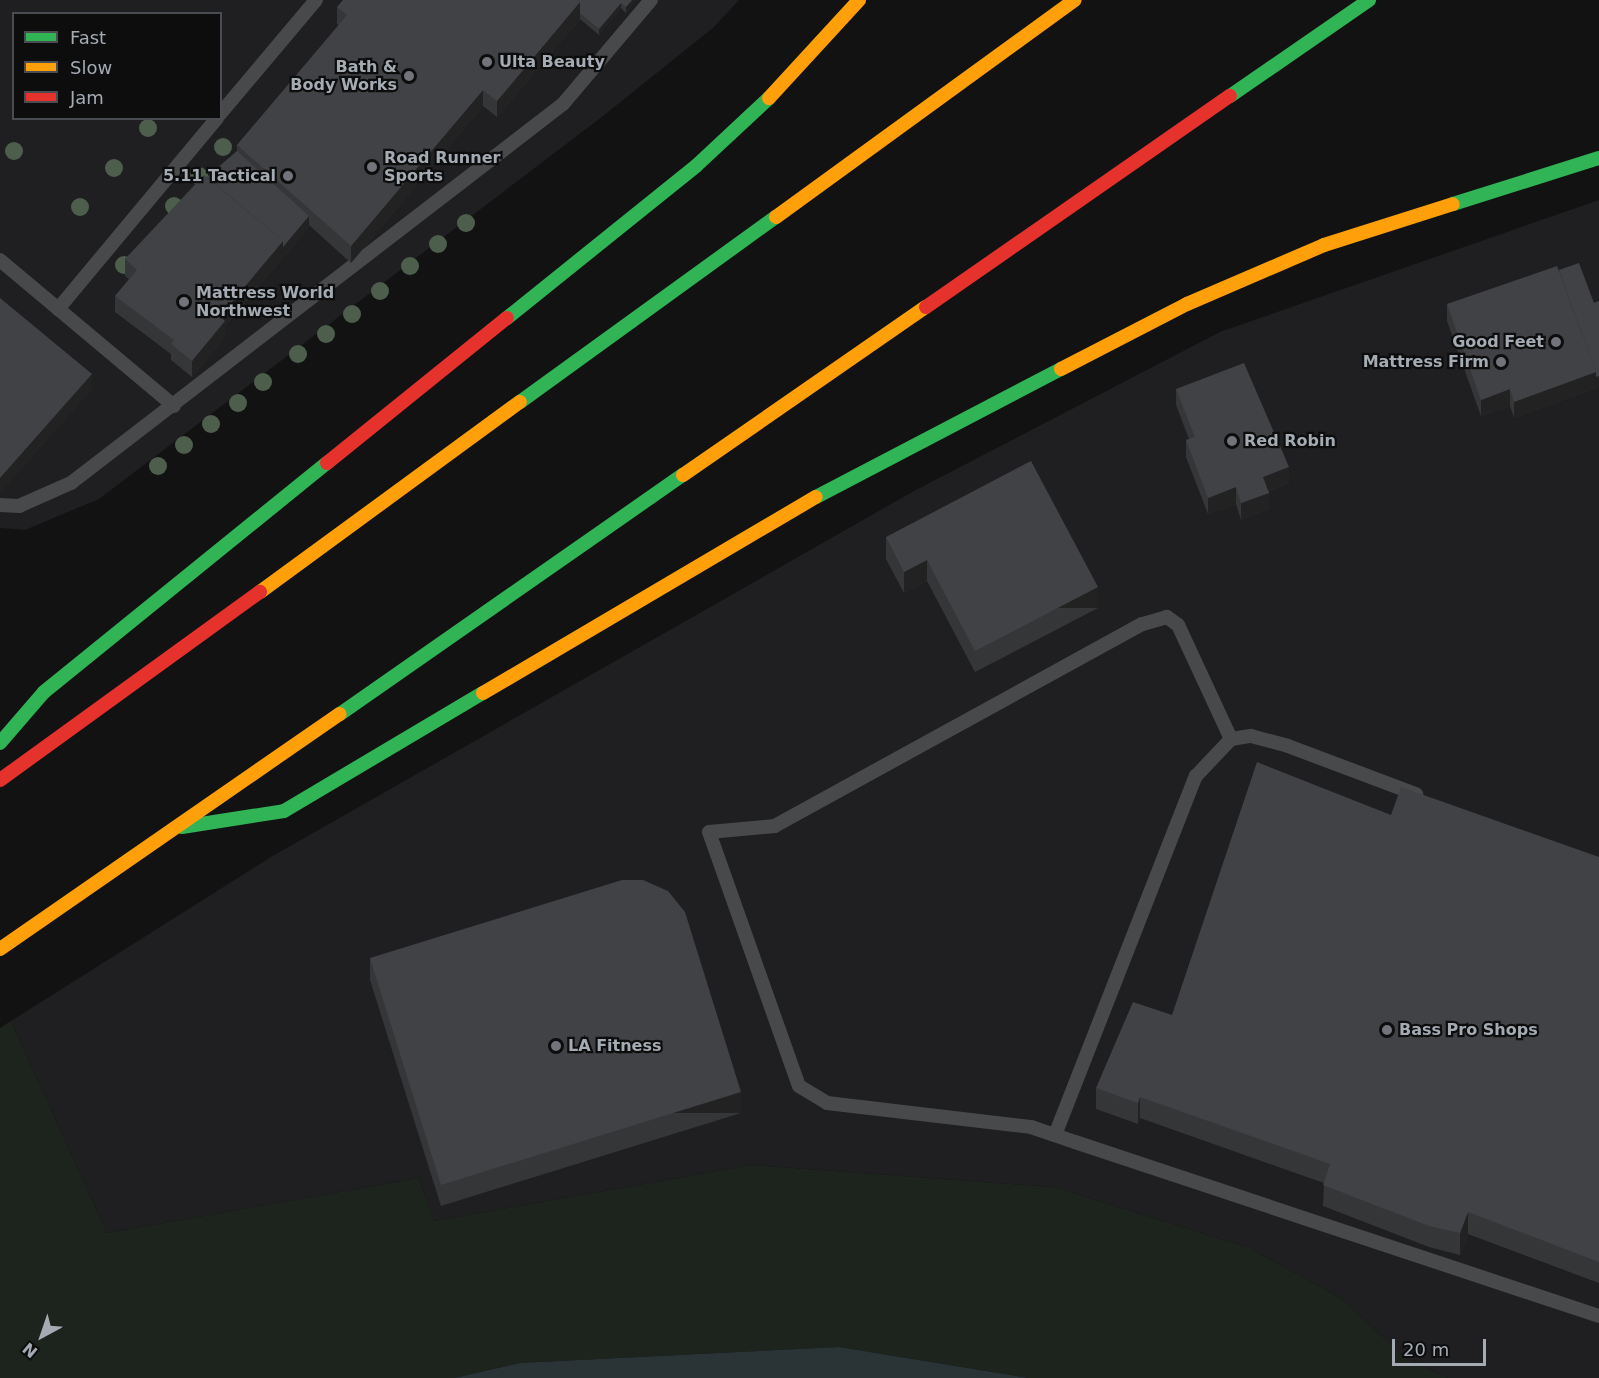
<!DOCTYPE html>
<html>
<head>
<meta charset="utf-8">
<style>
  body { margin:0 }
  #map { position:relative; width:1599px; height:1378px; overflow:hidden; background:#121213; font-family:"DejaVu Sans",sans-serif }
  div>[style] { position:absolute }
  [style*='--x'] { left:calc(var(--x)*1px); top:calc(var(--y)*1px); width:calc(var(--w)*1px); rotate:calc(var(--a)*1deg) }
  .built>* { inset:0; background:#1f1f21 }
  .green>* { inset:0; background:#1d231d }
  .water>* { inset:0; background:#2a3437 }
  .lane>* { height:14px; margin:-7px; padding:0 7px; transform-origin:7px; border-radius:7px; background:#47494b }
  .fast>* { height:14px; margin:-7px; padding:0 7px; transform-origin:7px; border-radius:7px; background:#30b455 }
  .slow>* { height:14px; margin:-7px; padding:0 7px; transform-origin:7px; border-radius:7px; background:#ff9f0a }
  .jam>* { height:14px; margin:-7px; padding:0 7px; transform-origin:7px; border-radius:7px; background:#e5322d }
  .trees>* { width:18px; height:18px; margin:-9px; border-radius:50%; background:#4e5e4d }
  .wall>* { inset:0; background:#353637 }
  .shaded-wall>* { inset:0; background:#222223; transform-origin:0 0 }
  .building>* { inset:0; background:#414245 }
  .dots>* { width:16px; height:16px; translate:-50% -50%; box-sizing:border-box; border:3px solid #0d0d0e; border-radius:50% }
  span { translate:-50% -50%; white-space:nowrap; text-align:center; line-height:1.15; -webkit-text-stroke:4.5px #0d0d0e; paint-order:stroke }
  .poi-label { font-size:16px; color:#a4abb3; font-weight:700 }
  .left { translate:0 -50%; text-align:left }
  .right { translate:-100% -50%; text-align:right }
  .legend { position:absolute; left:12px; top:12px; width:210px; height:108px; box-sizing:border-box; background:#0d0d0e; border:2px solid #494c50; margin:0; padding:8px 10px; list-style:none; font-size:18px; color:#a4abb3 }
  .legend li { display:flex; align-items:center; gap:12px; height:30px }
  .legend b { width:30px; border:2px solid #494c50 }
  .north { position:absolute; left:12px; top:1306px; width:60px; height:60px; -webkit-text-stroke:4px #0d0d0e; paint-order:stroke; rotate:220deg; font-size:16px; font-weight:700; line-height:24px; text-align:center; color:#a4abb3 }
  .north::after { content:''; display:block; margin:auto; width:21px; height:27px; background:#a4abb3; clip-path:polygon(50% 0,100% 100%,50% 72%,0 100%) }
  .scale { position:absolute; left:1392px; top:1339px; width:94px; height:27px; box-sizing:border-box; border:3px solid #a4abb3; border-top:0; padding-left:8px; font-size:18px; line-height:21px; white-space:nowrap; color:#a4abb3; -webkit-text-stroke:4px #0d0d0e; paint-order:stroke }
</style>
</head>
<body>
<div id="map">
  <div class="built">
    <i style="clip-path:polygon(evenodd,0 0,739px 0,714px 27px,603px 116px,99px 499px,25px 530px,0 528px,0 0,14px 14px,220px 14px,220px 118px,14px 118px,14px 14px)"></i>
    <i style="clip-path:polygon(1599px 200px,1599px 1378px,1448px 1378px,1407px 1359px,1342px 1299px,1250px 1248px,1054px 1187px,751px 1165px,434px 1221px,419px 1178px,107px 1233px,11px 1021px,271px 857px,914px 491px,1220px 332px)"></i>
  </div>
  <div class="green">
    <i style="clip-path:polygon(11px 1021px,107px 1233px,419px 1178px,434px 1221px,751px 1165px,1054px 1187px,1250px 1248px,1342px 1299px,1407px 1359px,1448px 1378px,1028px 1378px,839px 1347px,520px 1363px,454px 1378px,0 1378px,0 1028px)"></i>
  </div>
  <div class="water">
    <i style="clip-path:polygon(839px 1347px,1028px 1378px,454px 1378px,520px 1363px)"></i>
  </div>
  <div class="lane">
    <i style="--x:220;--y:114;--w:149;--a:-49.9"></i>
    <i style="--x:0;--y:260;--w:227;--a:40"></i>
    <i style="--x:58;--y:309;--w:249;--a:-50.2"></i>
    <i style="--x:0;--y:505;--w:19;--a:3"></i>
    <i style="--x:19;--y:506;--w:57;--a:-23.9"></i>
    <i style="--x:71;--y:483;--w:621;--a:-37.61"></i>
    <i style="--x:563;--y:104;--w:136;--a:-49.8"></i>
    <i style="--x:1231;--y:739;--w:20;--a:-9"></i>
    <i style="--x:1251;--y:736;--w:38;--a:15"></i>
    <i style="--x:1288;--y:746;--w:137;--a:20.6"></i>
    <i style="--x:1055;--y:1135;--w:386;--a:-68.6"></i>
    <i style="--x:1196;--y:776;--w:51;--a:-46.6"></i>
    <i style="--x:1231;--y:739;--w:126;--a:-114.9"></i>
    <i style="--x:1178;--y:625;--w:14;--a:-144"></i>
    <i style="--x:1167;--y:617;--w:26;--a:164"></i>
    <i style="--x:1142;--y:624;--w:419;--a:151.2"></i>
    <i style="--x:775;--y:826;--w:66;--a:174.8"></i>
    <i style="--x:709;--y:832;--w:269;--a:70.5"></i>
    <i style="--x:799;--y:1086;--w:33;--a:31"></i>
    <i style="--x:827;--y:1103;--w:205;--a:6.7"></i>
    <i style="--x:1031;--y:1127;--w:46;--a:18.8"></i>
    <i style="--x:1075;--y:1142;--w:552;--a:18.37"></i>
  </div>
  <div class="fast">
    <i style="--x:1230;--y:96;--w:169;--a:-34.6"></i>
    <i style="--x:1453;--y:204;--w:153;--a:-17.5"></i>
    <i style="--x:507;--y:318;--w:243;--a:-38.8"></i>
    <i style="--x:696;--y:166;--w:100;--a:-43"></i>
    <i style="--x:520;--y:402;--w:316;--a:-35.9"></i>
    <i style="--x:816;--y:497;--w:276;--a:-27.6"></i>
    <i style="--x:340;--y:714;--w:418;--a:-34.9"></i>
    <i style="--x:0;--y:743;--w:67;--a:-49.2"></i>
    <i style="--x:44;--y:692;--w:364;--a:-39"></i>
    <i style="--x:182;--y:827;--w:103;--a:-8.9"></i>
    <i style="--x:284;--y:811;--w:231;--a:-30.7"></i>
  </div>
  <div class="slow">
    <i style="--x:769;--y:98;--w:133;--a:-47.4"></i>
    <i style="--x:776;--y:217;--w:369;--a:-36"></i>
    <i style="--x:1061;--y:369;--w:142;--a:-27.3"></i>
    <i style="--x:1187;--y:304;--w:149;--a:-23.3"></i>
    <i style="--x:1324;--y:245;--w:135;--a:-17.6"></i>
    <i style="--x:683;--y:475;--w:295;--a:-34.7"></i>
    <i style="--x:260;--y:592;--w:322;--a:-36.2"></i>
    <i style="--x:483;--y:693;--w:386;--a:-30.5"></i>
    <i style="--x:0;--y:949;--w:413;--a:-34.7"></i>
  </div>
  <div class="jam">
    <i style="--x:926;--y:307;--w:370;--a:-34.8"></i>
    <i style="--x:327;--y:463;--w:231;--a:-38.9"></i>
    <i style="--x:0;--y:780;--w:321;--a:-35.9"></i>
  </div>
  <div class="trees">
    <i style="left:148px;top:128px"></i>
    <i style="left:223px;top:147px"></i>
    <i style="left:14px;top:151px"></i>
    <i style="left:114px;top:168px"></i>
    <i style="left:199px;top:176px"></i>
    <i style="left:174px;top:206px"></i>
    <i style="left:80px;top:207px"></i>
    <i style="left:466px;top:223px"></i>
    <i style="left:438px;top:244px"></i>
    <i style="left:124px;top:265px"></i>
    <i style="left:410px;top:266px"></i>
    <i style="left:380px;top:291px"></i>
    <i style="left:352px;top:314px"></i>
    <i style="left:326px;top:334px"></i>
    <i style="left:298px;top:354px"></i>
    <i style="left:263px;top:382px"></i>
    <i style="left:238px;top:403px"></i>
    <i style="left:211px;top:424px"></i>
    <i style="left:184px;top:445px"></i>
    <i style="left:158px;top:466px"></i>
  </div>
  <div class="wall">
    <i style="clip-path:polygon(636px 0,626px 13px,621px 8px,599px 35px,580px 19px,497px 117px,483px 106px,351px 263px,309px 225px,309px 227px,225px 326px,225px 337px,192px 377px,171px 360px,171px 354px,115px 312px,115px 296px,129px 279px,125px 276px,125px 259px,207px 177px,237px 151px,237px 145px,339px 25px,337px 24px,337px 7px)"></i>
    <i style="clip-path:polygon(1559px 270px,1594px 303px,1599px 301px,1599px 387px,1514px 418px,1510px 406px,1481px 416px,1447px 321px,1447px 304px)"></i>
    <i style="clip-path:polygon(1176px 389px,1289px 483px,1269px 491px,1269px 509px,1241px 520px,1236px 504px,1208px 514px,1186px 457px,1186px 440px,1189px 439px,1176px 405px)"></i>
    <i style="clip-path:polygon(886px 537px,1098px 608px,975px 672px,927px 581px,904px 593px,886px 559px)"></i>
    <i style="clip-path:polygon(1391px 815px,1599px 857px,1599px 1283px,1468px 1234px,1460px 1255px,1429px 1247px,1323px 1206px,1324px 1183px,1140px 1118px,1138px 1124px,1096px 1109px,1096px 1088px,1172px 1015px)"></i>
    <i style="clip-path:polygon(370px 958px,741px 1113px,441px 1206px,370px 980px)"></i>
  </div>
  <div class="shaded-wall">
    <i style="clip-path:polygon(632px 0,636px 0,626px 13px,626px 7px)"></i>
    <i style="clip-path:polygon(580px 2px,580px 19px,497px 117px,497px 101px)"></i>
    <i style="clip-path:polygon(621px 3px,621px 8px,599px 35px,599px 29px)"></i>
    <i style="clip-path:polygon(483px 90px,483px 106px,351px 263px,351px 246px)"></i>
    <i style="clip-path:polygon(309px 216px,309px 227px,225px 326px,225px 337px,192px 377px,192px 361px,220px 316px,283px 241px)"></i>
    <i style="clip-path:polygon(1596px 372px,1599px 376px,1599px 387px,1514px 418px,1514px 402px)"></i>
    <i style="clip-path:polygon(92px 374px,92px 390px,0 494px,0 478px)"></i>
    <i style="clip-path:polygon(1510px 389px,1510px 406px,1481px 416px,1481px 400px)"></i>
    <i style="clip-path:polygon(1289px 467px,1289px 483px,1263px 493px,1263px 477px)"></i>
    <i style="clip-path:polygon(1236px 487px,1236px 504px,1208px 514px,1208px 498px)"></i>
    <i style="clip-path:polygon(1269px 493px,1269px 509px,1241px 520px,1241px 503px)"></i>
    <i style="clip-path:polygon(927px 560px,927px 581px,904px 593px,904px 572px)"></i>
    <i style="left:1098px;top:587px;width:21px;height:139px;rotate:90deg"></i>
    <i style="left:741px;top:1092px;width:21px;height:314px;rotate:90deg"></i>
    <i style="clip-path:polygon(1140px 1097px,1140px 1118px,1138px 1124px,1138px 1103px)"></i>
    <i style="clip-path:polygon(1468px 1212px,1468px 1234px,1460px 1255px,1460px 1233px)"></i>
  </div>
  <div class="building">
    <i style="clip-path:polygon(343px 0,577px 0,580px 2px,497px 101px,483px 90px,351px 246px,237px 145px,347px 15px,337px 7px)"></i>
    <i style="clip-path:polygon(577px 0,632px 0,626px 7px,621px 3px,599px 29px,580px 13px,580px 2px)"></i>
    <i style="clip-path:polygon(237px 151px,309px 216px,283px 247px,283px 241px,207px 177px)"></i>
    <i style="clip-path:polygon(204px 175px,283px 241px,220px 316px,225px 321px,192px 361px,171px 344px,174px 340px,115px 296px,137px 270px,125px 259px)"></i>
    <i style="clip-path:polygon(1579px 263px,1594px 303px,1599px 301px,1599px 376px,1596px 377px,1596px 372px,1559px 270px)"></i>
    <i style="clip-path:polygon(1557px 266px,1596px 372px,1514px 402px,1510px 389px,1481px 400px,1447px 304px)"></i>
    <i style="clip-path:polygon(0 298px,92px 374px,0 478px)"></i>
    <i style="clip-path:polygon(1244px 363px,1289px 467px,1263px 477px,1269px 493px,1241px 503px,1236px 487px,1208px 498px,1186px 440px,1195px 437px,1176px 389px)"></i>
    <i style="clip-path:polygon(1031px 461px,1098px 587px,975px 651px,927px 560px,904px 572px,886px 537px)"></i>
    <i style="clip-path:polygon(1257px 762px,1391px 815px,1401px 787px,1599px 857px,1599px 1262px,1468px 1212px,1460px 1233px,1429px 1226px,1323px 1185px,1330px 1164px,1140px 1097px,1138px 1103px,1096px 1088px,1133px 1002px,1172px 1015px)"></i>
    <i style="clip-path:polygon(622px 880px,643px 880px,668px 891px,685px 912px,741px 1092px,441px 1185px,370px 958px)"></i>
  </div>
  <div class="dots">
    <i style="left:487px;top:62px;background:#71757b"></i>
    <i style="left:409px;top:76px;background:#71757b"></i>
    <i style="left:372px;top:167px;background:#71757b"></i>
    <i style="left:288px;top:176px;background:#71757b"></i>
    <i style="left:184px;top:302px;background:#71757b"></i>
    <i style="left:1556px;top:342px;background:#71757b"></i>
    <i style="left:1501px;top:362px;background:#71757b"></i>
    <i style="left:1232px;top:441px;background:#71757b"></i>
    <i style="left:1387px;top:1030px;background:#71757b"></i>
    <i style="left:556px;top:1046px;background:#71757b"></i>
  </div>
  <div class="poi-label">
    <span class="left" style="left:499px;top:62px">Ulta Beauty</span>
    <span class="right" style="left:397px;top:76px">Bath &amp;<br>Body Works</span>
    <span class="left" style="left:384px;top:167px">Road Runner<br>Sports</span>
    <span class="right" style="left:276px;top:176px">5.11 Tactical</span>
    <span class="left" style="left:196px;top:302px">Mattress World<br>Northwest</span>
    <span class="right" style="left:1544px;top:342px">Good Feet</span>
    <span class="right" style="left:1489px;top:362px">Mattress Firm</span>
    <span class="left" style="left:1244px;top:441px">Red Robin</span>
    <span class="left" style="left:1399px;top:1030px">Bass Pro Shops</span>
    <span class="left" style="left:568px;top:1046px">LA Fitness</span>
  </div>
  <ul class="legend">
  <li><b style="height:8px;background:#30b455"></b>Fast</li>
  <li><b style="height:8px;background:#ff9f0a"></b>Slow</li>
  <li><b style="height:8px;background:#e5322d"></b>Jam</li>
  </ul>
  <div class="north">N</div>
  <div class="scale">20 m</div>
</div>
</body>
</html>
